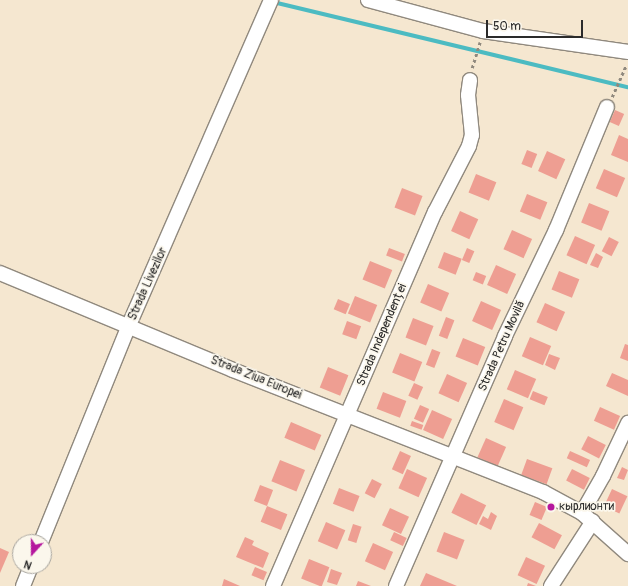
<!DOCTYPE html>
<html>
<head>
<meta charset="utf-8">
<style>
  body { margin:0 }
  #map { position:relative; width:628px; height:586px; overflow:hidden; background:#f5e7d0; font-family:Pangolin,sans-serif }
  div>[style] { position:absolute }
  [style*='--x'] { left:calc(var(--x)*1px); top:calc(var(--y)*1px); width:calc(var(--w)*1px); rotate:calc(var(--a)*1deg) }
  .stream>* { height:4px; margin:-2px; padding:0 2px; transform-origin:2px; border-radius:2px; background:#4cbbc2 }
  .building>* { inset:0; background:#ee9e92; transform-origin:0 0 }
  .path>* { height:2.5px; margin-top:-1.25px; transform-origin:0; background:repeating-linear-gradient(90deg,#90897e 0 3px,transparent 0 6px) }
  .roads { filter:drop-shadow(1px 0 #90897e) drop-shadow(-1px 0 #90897e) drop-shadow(0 1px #90897e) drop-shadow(0 -1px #90897e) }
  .minor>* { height:14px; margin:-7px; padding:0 7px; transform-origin:7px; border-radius:7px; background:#fff }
  .dots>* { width:11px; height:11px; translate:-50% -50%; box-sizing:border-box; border:2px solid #fbf7ec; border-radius:50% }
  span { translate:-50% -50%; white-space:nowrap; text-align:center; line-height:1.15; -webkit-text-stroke:3.5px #fbf7ec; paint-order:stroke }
  .street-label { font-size:12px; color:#2b2b2b }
  .poi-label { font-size:12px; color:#2b2b2b }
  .left { translate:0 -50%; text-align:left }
  .north { position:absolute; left:12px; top:534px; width:40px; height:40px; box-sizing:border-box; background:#fbf7ec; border:1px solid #a8a59f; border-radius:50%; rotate:201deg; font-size:11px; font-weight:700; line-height:16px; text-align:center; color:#2b2b2b }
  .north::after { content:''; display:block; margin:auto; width:14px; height:18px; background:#b5179e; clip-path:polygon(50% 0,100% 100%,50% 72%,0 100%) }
  .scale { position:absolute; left:486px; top:20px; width:97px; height:18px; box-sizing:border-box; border:2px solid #2b2b2b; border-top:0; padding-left:5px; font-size:12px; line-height:14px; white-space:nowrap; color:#2b2b2b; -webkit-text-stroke:3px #fbf7ec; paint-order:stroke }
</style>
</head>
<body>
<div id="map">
  <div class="stream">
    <i style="--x:273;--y:2;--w:365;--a:13.5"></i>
  </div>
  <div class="building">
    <i style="left:615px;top:110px;width:10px;height:13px;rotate:24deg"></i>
    <i style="clip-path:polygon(619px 135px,628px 139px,628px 162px,611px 155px)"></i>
    <i style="left:527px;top:150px;width:11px;height:15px;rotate:22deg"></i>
    <i style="left:547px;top:151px;width:20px;height:22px;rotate:24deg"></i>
    <i style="left:604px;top:169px;width:23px;height:21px;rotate:23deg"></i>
    <i style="left:476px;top:174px;width:22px;height:20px;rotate:22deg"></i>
    <i style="left:402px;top:188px;width:22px;height:21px;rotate:21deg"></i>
    <i style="left:527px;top:194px;width:22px;height:19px;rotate:22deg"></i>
    <i style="left:589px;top:203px;width:22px;height:21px;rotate:22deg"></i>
    <i style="left:460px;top:211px;width:20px;height:22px;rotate:24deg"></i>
    <i style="left:512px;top:230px;width:22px;height:21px;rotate:24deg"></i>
    <i style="left:575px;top:236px;width:22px;height:21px;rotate:24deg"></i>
    <i style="left:609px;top:237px;width:11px;height:16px;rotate:27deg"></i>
    <i style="left:389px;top:248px;width:17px;height:8px;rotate:21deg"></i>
    <i style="left:467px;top:248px;width:8px;height:13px;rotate:23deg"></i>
    <i style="left:444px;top:252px;width:19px;height:17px;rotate:21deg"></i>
    <i style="clip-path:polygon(596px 253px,603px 257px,598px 268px,590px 265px)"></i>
    <i style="left:370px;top:261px;width:24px;height:20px;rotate:22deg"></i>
    <i style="left:496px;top:265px;width:22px;height:22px;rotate:24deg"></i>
    <i style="left:559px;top:271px;width:22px;height:20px;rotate:22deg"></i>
    <i style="left:476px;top:272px;width:11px;height:9px;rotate:22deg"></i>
    <i style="left:428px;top:284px;width:23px;height:20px;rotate:23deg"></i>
    <i style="left:355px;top:296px;width:24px;height:19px;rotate:22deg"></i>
    <i style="left:338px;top:299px;width:13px;height:11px;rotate:23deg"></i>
    <i style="left:481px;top:301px;width:22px;height:22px;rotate:24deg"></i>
    <i style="left:545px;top:303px;width:22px;height:21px;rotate:24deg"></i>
    <i style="left:446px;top:317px;width:9px;height:20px;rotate:21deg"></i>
    <i style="left:413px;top:318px;width:22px;height:21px;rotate:21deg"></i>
    <i style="left:347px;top:321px;width:15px;height:14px;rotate:20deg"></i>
    <i style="left:530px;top:337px;width:23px;height:21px;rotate:23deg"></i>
    <i style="left:463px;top:338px;width:24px;height:20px;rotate:22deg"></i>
    <i style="clip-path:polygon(625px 344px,628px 345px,628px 361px,620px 358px)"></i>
    <i style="left:432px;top:349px;width:9px;height:17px;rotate:21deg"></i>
    <i style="left:400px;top:353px;width:24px;height:21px;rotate:22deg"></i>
    <i style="clip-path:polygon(549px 354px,560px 358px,555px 370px,545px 365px)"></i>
    <i style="left:328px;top:367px;width:22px;height:22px;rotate:22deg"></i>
    <i style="left:515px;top:370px;width:23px;height:21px;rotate:23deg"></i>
    <i style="clip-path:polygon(612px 373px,628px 380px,628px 396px,606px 386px)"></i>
    <i style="left:447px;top:374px;width:22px;height:21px;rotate:24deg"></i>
    <i style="left:414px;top:383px;width:10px;height:14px;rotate:24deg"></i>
    <i style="left:533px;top:391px;width:16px;height:9px;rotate:22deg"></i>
    <i style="left:383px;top:392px;width:25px;height:18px;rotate:21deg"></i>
    <i style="left:504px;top:399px;width:21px;height:25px;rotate:23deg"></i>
    <i style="left:420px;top:405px;width:10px;height:15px;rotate:24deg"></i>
    <i style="left:600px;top:407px;width:22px;height:15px;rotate:24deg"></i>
    <i style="left:432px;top:410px;width:22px;height:22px;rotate:24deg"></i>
    <i style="left:412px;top:421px;width:12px;height:5px;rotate:20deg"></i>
    <i style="left:291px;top:422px;width:33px;height:17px;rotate:23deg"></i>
    <i style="left:588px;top:436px;width:20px;height:15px;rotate:27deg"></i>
    <i style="left:486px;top:438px;width:22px;height:21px;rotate:24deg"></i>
    <i style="left:400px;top:451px;width:12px;height:20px;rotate:24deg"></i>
    <i style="left:570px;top:451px;width:22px;height:8px;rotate:24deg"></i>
    <i style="left:527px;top:459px;width:27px;height:17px;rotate:20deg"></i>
    <i style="left:280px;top:460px;width:27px;height:23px;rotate:22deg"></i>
    <i style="clip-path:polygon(622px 467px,628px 470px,624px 480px,617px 478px)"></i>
    <i style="left:407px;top:469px;width:22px;height:21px;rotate:24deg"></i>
    <i style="left:572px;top:469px;width:20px;height:13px;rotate:27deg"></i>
    <i style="left:372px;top:479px;width:11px;height:16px;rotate:27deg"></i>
    <i style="left:260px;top:485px;width:14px;height:17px;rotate:21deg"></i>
    <i style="left:339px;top:488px;width:22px;height:17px;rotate:21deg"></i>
    <i style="left:612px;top:489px;width:17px;height:19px;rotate:25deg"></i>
    <i style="left:461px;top:493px;width:28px;height:22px;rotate:26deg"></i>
    <i style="left:535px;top:502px;width:13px;height:14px;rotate:23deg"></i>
    <i style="left:267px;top:506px;width:22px;height:17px;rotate:22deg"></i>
    <i style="left:390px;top:508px;width:21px;height:19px;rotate:25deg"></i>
    <i style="clip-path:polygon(491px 512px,497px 516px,491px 530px,479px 524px,483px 516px,488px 519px)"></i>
    <i style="left:326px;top:522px;width:21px;height:21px;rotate:23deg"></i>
    <i style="left:539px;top:523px;width:26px;height:16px;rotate:28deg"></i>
    <i style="left:353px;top:524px;width:9px;height:17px;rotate:18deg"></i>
    <i style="left:394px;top:532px;width:14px;height:9px;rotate:25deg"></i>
    <i style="left:444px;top:532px;width:22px;height:21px;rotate:21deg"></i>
    <i style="clip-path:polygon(245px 537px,254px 541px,252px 545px,269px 553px,263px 568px,236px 557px)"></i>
    <i style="left:373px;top:543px;width:22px;height:20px;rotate:24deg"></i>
    <i style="clip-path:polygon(0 548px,9px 552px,0 573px)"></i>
    <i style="left:526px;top:557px;width:21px;height:20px;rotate:25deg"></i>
    <i style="left:309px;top:559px;width:22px;height:21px;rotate:22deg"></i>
    <i style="left:255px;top:567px;width:13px;height:9px;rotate:23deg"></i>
    <i style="clip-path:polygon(331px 569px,342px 573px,337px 585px,327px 582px)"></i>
    <i style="clip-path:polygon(426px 573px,457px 586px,420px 586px)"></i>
    <i style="clip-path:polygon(224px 579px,240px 586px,222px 586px)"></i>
    <i style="clip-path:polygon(358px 581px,371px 586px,356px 586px)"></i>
    <i style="clip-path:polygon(528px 583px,536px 586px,527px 586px)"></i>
  </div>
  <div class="path">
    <i style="--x:472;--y:68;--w:27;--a:-73"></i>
    <i style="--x:612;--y:97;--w:35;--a:-66"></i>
  </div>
  <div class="roads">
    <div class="minor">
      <i style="--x:368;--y:0;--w:119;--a:15.1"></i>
      <i style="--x:483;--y:31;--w:147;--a:8.2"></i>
      <i style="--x:0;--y:273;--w:252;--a:22.6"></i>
      <i style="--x:233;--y:370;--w:333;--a:21.5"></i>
      <i style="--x:543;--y:492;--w:44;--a:28.3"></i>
      <i style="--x:582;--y:513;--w:62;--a:41.7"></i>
      <i style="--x:582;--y:513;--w:43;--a:-60.4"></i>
      <i style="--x:603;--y:476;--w:59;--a:-64.7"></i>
      <i style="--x:41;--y:542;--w:234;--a:-67.9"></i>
      <i style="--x:129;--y:325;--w:355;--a:-66.4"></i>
      <i style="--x:23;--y:586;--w:22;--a:-68"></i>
      <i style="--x:273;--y:586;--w:408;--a:-66.6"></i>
      <i style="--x:435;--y:212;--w:74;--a:-62.7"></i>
      <i style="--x:469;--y:146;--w:11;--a:-75"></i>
      <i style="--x:472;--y:135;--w:40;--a:-95.7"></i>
      <i style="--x:468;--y:95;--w:15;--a:-82"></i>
      <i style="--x:396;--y:586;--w:273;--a:-66.4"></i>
      <i style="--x:505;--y:336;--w:118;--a:-64.3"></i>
      <i style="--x:556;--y:230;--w:133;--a:-67.5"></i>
      <i style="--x:551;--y:586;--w:77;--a:-57.1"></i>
    </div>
  </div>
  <div class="dots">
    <i style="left:551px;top:507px;background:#b5179e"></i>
  </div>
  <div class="street-label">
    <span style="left:148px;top:284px;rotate:-66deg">Strada Livezilor</span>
    <span style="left:382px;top:335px;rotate:-67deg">Strada Independenței</span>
    <span style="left:502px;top:346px;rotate:-66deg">Strada Petru Movilă</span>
    <span style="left:256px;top:378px;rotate:22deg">Strada Ziua Europei</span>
  </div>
  <div class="poi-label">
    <span class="left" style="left:559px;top:507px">кырлионти</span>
  </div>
  <div class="north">N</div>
  <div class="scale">50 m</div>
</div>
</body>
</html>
